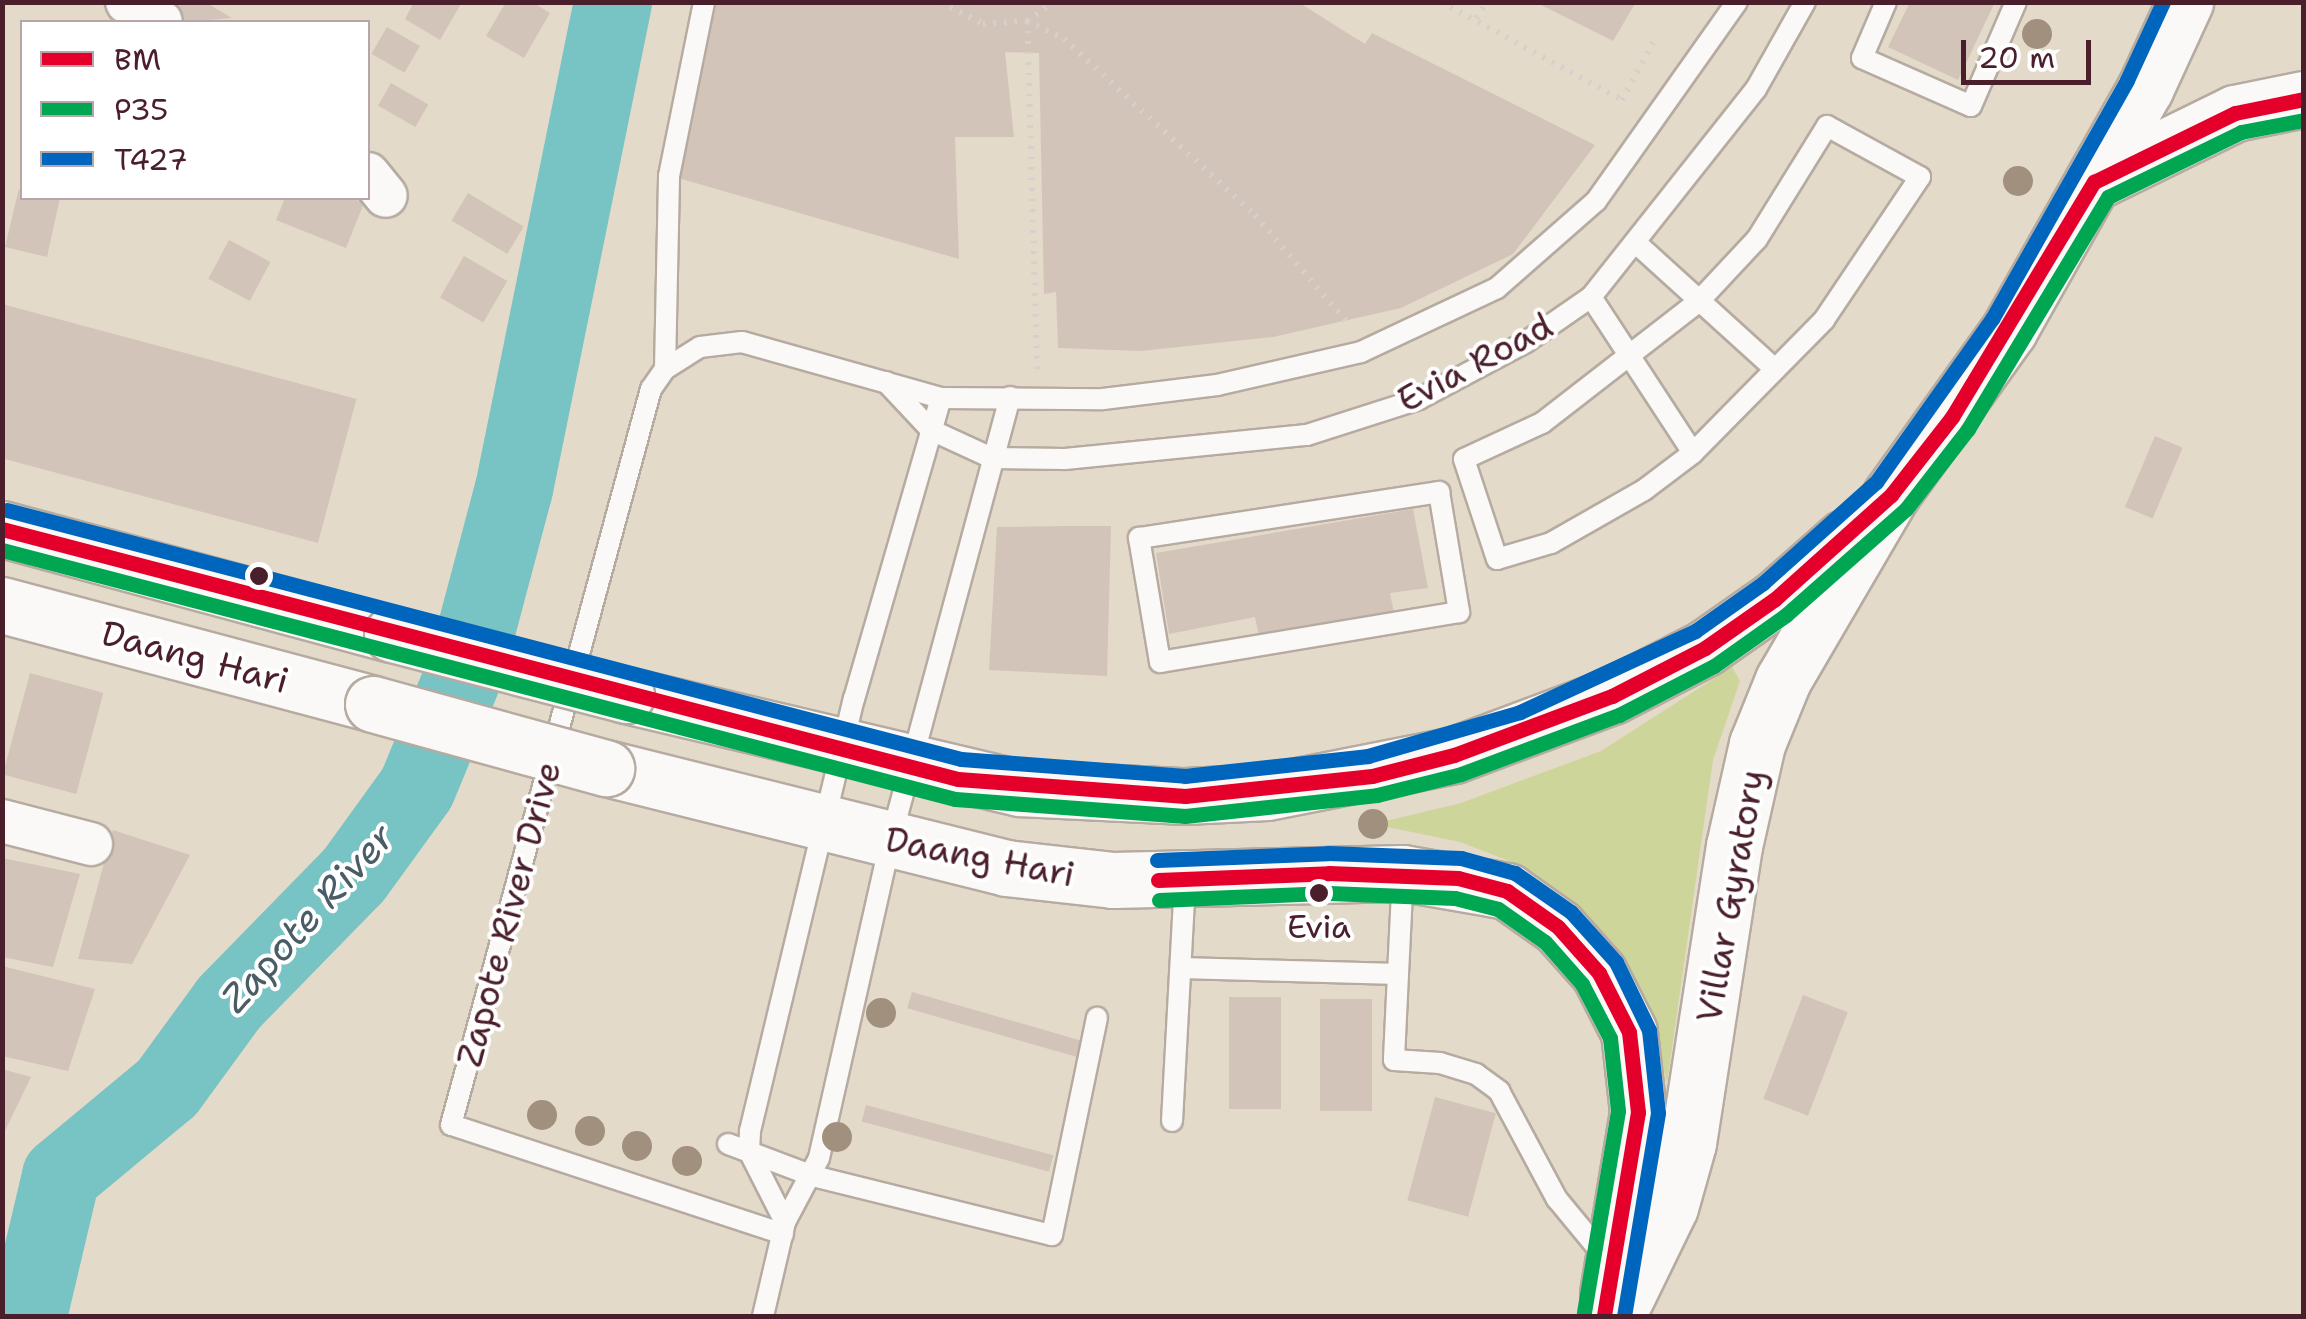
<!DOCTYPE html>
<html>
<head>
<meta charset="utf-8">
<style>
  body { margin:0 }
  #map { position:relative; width:2306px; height:1319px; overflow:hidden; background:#e4dac9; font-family:"Shantell Sans",sans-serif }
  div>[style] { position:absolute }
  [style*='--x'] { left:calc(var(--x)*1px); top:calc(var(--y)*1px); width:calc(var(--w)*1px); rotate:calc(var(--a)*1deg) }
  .green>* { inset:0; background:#cdd59b }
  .river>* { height:78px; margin:-39px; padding:0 39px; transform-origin:39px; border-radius:39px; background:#78c3c3 }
  .building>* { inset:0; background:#d3c4ba; transform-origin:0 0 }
  .path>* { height:6px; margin-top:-3px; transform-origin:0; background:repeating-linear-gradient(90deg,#d5d0cc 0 2.5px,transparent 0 10.5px) }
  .roads { filter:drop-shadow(2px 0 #b6aba1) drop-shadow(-2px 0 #b6aba1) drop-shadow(0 2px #b6aba1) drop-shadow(0 -2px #b6aba1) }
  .service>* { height:20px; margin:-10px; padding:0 10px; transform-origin:10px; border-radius:10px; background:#fbf9f7 }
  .minor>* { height:42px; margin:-21px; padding:0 21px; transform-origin:21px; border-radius:21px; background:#fbf9f7 }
  .primary>* { height:55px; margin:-27.5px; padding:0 27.5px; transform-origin:27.5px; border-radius:27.5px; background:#fbf9f7 }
  .bridges { filter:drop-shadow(2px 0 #b6aba1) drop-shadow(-2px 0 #b6aba1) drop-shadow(0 2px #b6aba1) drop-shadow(0 -2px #b6aba1) }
  .primary-bridge>* { height:55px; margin:-27.5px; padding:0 27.5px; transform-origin:27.5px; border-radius:27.5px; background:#fbf9f7 }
  .bus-1>* { height:15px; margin:-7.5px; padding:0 7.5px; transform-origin:7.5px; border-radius:7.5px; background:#e4002b }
  .bus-2>* { height:15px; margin:-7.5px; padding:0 7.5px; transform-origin:7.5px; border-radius:7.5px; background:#00a651 }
  .bus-3>* { height:15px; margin:-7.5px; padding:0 7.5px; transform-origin:7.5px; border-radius:7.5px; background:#0065bd }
  .trees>* { width:30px; height:30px; margin:-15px; border-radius:50%; background:#a2907e }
  .dots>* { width:28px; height:28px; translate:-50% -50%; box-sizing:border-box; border:5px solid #fff; border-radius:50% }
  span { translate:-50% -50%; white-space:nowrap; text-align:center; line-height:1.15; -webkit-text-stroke:8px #fff; paint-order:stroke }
  .bus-label { font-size:32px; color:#4a1f2b }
  .street-label { font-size:35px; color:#4a1f2b }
  .water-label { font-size:38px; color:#4a5d67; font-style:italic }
  .frame { position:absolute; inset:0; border:5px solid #4a1f2b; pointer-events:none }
  .legend { position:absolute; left:20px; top:20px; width:350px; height:180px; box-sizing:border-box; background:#fff; border:2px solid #b7a5aa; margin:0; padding:12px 18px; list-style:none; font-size:30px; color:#4a1f2b }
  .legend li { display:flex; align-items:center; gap:20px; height:50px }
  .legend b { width:50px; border:2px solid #b7a5aa }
  .scale { position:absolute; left:1961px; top:40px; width:130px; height:45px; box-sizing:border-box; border:5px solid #4a1f2b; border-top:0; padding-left:12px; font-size:30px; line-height:35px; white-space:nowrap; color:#4a1f2b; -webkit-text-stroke:8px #fff; paint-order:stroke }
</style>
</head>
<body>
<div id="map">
  <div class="green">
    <i style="clip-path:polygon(1732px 667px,1740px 681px,1713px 760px,1667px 1083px,1649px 1006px,1617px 952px,1571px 903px,1517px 864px,1460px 842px,1373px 824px,1461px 803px,1601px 751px)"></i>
  </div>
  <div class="river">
    <i style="--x:28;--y:1316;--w:144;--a:-76.7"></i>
    <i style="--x:61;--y:1176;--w:138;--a:-39.7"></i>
    <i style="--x:167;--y:1088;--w:105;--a:-53.9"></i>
    <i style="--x:229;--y:1003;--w:179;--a:-45.7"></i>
    <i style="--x:354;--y:875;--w:107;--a:-54.1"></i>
    <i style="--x:417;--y:788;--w:129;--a:-67.6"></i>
    <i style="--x:466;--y:669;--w:186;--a:-75.1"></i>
    <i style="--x:514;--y:489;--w:497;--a:-78.5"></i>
  </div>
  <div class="building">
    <i style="clip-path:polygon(182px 2px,205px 2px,232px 18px,184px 22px,173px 16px)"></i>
    <i style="clip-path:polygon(414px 2px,462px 2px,440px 40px,405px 19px)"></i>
    <i style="clip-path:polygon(506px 2px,532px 2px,550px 13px,524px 58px,486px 36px)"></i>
    <i style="clip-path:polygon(715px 2px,1298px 2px,1365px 44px,1372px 33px,1595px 145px,1513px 254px,1401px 308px,1273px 337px,1141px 351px,1058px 348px,1056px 292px,1044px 294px,1039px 53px,1005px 52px,1014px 137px,955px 137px,959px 259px,671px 176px)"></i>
    <i style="clip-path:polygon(1535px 2px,1636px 2px,1613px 41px)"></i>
    <i style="clip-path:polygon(1910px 2px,1995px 2px,1958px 80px,1888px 47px)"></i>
    <i style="left:387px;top:27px;width:38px;height:31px;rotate:30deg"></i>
    <i style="left:391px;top:83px;width:43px;height:26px;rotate:30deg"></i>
    <i style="clip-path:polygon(19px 188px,22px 198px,60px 198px,47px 257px,5px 247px)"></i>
    <i style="left:468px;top:193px;width:65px;height:32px;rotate:31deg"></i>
    <i style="clip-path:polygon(285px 198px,351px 198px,364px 203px,346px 248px,276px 220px)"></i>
    <i style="left:229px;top:240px;width:47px;height:44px;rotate:28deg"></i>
    <i style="left:464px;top:256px;width:50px;height:48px;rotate:30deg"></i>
    <i style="left:2px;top:304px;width:367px;height:149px;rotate:15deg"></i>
    <i style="left:2155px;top:436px;width:30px;height:77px;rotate:23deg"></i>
    <i style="clip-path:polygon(1413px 509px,1428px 588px,1390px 593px,1394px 613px,1259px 636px,1255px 617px,1169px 634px,1156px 553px)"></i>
    <i style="clip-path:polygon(1068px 526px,1111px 526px,1107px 676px,989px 670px,997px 527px)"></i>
    <i style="left:30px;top:673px;width:76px;height:105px;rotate:15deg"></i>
    <i style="clip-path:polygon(113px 830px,190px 855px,132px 964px,78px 959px)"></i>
    <i style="clip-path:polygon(2px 858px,80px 874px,53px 967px,2px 957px)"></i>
    <i style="clip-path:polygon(2px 966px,95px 989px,68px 1071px,2px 1056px)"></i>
    <i style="left:912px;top:992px;width:181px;height:17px;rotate:16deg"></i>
    <i style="left:1803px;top:995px;width:48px;height:111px;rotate:21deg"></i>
    <i style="left:1281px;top:997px;width:112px;height:52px;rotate:90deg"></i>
    <i style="left:1320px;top:999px;width:52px;height:112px"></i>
    <i style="clip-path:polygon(2px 1069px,31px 1077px,2px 1137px)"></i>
    <i style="left:1435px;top:1097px;width:63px;height:107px;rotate:15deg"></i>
    <i style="left:866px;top:1105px;width:194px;height:17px;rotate:15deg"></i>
  </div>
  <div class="path">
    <i style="--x:941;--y:2;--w:47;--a:27.6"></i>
    <i style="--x:983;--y:24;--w:44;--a:-3.9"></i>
    <i style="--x:1027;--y:21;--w:33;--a:-35"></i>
    <i style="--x:1441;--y:2;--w:206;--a:28.4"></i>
    <i style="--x:1622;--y:100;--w:72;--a:-61.6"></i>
    <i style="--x:1476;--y:18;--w:19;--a:-55"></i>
    <i style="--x:1037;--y:369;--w:348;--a:-91.6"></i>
    <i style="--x:1027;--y:21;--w:41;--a:25.9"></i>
    <i style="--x:1064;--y:39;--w:260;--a:42.7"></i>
    <i style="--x:1255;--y:215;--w:143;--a:49.3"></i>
  </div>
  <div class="roads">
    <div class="service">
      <i style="--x:1886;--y:2;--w:61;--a:113.2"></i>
      <i style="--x:1862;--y:58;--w:119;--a:23.8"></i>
      <i style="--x:1971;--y:106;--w:113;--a:-66.6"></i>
      <i style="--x:1827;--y:126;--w:106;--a:28.7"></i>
      <i style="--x:1920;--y:177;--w:172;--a:123.9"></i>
      <i style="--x:1824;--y:320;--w:187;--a:134.6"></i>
      <i style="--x:1693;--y:453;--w:61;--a:142.9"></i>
      <i style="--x:1644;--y:490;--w:107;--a:150.3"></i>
      <i style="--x:1551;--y:543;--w:56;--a:163.5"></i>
      <i style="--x:1497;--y:559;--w:105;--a:-108.3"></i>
      <i style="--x:1464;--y:459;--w:86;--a:-24.8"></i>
      <i style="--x:1542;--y:423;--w:197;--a:-37.8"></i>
      <i style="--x:1698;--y:302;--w:86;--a:-46.9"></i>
      <i style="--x:1757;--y:239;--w:133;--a:-58.2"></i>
      <i style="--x:1636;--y:243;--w:188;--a:42.2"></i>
      <i style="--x:1591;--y:297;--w:186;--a:56.8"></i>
      <i style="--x:665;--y:369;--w:193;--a:-88.8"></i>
      <i style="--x:669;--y:176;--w:177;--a:-78.6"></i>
      <i style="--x:886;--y:382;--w:66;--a:46.8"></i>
      <i style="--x:931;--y:430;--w:67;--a:24.7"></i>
      <i style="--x:992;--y:458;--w:73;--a:0.8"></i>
      <i style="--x:1065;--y:459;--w:243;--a:-5.7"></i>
      <i style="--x:1307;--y:435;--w:118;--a:-17.8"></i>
      <i style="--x:1419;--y:399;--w:121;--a:-28"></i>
      <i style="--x:1526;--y:342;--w:79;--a:-34.7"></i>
      <i style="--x:1591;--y:297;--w:265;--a:-51.6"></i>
      <i style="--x:1756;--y:89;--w:100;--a:-60.6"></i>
      <i style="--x:1439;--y:492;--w:122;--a:80.5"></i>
      <i style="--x:1459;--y:612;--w:303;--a:170.5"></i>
      <i style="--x:1160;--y:662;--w:126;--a:-99.6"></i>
      <i style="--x:1139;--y:538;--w:304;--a:-8.7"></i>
      <i style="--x:1181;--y:968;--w:217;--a:1.6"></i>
      <i style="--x:1398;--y:974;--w:101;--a:-87.2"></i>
      <i style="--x:1398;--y:974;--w:86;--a:92.7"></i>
      <i style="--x:1394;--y:1060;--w:46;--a:3.7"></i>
      <i style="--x:1440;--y:1063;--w:38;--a:17"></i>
      <i style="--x:1476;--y:1074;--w:29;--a:36"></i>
      <i style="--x:1499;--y:1091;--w:123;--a:61.8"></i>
      <i style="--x:1557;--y:1199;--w:75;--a:50.4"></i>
      <i style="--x:1172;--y:1121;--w:239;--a:-86.9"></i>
      <i style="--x:728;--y:1144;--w:91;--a:20.6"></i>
      <i style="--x:813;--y:1176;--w:246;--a:13.9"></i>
      <i style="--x:1052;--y:1235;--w:222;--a:-78.3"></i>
      <i style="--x:785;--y:1222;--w:80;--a:-116.9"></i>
      <i style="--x:749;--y:1151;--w:20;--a:-87"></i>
      <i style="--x:750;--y:1131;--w:444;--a:-76.5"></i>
      <i style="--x:854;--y:699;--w:313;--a:-73.9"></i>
      <i style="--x:783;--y:1234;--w:349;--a:-161.8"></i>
      <i style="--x:451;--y:1125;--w:763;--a:-74.8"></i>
      <i style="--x:651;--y:389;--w:24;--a:-55"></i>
      <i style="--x:665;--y:369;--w:41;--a:-32.2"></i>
      <i style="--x:700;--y:347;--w:42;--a:-6.8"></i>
      <i style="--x:742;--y:342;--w:207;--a:15.7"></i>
      <i style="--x:941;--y:398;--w:162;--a:0.4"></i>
      <i style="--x:1103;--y:399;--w:115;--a:-7"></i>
      <i style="--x:1217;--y:385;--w:148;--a:-12.9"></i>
      <i style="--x:1361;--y:352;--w:150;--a:-25.2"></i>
      <i style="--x:1497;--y:288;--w:132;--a:-41.3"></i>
      <i style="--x:1596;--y:201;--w:244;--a:-54.7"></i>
      <i style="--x:763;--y:1316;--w:97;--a:-76.8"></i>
      <i style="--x:785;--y:1222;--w:72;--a:-62"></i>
      <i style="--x:819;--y:1158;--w:324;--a:-77.3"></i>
      <i style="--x:890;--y:842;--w:461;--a:-74.9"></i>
    </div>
    <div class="minor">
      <i style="--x:127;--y:2;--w:39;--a:30"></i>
      <i style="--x:368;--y:174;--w:28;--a:51"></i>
      <i style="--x:2;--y:821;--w:92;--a:14.5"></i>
    </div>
    <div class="primary">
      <i style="--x:2094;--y:182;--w:157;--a:-26.1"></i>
      <i style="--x:2235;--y:113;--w:70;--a:-11.5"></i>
      <i style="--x:2;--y:529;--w:404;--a:15.1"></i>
      <i style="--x:2;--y:605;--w:384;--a:14.9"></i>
      <i style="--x:626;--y:695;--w:404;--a:13.3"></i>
      <i style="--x:1019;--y:788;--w:166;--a:2.8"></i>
      <i style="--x:1185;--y:796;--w:82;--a:-2.8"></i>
      <i style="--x:1267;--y:792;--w:191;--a:-11.2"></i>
      <i style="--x:1454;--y:755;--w:169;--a:-20.5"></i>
      <i style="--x:1612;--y:696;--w:105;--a:-27.3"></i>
      <i style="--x:1705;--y:648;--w:85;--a:-35"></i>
      <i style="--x:1775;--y:599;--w:92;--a:-41.5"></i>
      <i style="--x:606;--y:768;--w:412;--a:14"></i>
      <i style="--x:1006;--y:868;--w:108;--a:6.4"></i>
      <i style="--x:1113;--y:880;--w:290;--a:-1.4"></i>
      <i style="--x:1403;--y:873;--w:106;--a:9.8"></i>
      <i style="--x:1507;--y:891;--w:62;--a:35.2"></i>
      <i style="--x:1558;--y:927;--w:62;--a:48.3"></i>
      <i style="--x:1599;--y:973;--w:66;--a:63"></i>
      <i style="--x:1629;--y:1032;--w:81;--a:83.6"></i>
      <i style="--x:1638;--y:1112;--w:184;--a:99.4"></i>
      <i style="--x:1617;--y:1316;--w:121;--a:-64.1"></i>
      <i style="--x:1670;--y:1207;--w:66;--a:-74.3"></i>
      <i style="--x:1688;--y:1143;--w:301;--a:-81.2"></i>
      <i style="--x:1734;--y:846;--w:105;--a:-77.3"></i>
      <i style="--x:1757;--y:744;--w:69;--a:-67.9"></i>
      <i style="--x:1783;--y:680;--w:214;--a:-59.7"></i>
      <i style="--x:1891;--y:495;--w:203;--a:-54.4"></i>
      <i style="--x:2009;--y:330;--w:277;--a:-60.6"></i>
      <i style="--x:2145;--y:89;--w:96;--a:-65.3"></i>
    </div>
  </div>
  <div class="bridges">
    <div class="primary-bridge">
      <i style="--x:392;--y:634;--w:242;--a:14.6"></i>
      <i style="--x:373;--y:704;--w:242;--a:15.4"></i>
    </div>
  </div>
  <div class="bus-1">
    <i style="--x:2;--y:529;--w:988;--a:14.66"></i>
    <i style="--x:958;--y:779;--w:228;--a:4.3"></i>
    <i style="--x:1185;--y:796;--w:188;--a:-6.1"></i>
    <i style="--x:1372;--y:776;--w:85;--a:-14.4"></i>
    <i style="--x:1454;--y:755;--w:169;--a:-20.5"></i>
    <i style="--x:1612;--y:696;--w:105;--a:-27.3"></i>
    <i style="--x:1705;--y:648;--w:85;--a:-35"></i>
    <i style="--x:1775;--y:599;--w:156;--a:-41.9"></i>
    <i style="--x:1891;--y:495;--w:99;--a:-52"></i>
    <i style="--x:1952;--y:417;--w:275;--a:-58.9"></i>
    <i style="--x:2094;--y:182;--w:157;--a:-26.1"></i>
    <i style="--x:2235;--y:113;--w:70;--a:-11.5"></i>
    <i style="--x:1158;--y:880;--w:171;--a:-2.3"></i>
    <i style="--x:1329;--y:873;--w:129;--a:2.2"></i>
    <i style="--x:1458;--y:878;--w:51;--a:14.9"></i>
    <i style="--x:1507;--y:891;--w:62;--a:35.2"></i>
    <i style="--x:1558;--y:927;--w:62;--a:48.3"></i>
    <i style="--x:1599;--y:973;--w:66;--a:63"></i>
    <i style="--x:1629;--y:1032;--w:81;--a:83.6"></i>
    <i style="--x:1638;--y:1112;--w:207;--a:99.5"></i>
  </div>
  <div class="bus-2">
    <i style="--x:2;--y:550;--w:985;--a:14.64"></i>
    <i style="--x:955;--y:799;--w:231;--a:4.2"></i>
    <i style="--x:1185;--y:816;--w:193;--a:-6.2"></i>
    <i style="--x:1377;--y:795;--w:87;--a:-14"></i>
    <i style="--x:1461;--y:774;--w:169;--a:-20.5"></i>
    <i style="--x:1619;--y:715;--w:107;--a:-27.3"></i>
    <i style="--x:1714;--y:666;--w:88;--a:-35.3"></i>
    <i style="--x:1786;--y:615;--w:160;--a:-41.5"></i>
    <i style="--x:1906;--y:509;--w:101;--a:-52.2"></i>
    <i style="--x:1968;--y:429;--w:271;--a:-58.9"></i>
    <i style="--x:2108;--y:197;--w:148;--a:-26"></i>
    <i style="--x:2241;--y:132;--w:64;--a:-10.8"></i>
    <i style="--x:1159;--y:900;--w:170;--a:-2.4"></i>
    <i style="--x:1329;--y:893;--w:126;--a:2.3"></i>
    <i style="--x:1455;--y:898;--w:44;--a:14.3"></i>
    <i style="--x:1498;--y:909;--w:57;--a:35.1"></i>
    <i style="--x:1545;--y:942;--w:56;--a:48.6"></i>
    <i style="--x:1582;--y:984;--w:61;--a:62.6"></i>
    <i style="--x:1610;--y:1038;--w:73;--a:83.7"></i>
    <i style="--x:1618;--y:1111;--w:205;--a:99.6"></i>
  </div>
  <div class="bus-3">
    <i style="--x:7;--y:510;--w:986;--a:14.63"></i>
    <i style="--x:961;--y:759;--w:225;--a:4.3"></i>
    <i style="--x:1185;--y:776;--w:184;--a:-6.2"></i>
    <i style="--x:1368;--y:756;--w:158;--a:-16.1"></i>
    <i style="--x:1520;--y:712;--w:193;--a:-24.8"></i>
    <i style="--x:1695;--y:631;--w:83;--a:-35.2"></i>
    <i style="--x:1763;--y:583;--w:152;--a:-41.8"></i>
    <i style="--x:1876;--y:482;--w:200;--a:-54.6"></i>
    <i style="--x:1992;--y:319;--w:274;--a:-60.5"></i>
    <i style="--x:2127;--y:80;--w:86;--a:-65.2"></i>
    <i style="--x:1157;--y:860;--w:171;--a:-2.3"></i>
    <i style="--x:1328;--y:853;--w:133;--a:2.2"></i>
    <i style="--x:1461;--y:858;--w:56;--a:15.5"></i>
    <i style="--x:1515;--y:873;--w:68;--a:34.9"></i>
    <i style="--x:1571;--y:912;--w:67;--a:48"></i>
    <i style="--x:1616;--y:962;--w:76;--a:64.1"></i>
    <i style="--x:1649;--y:1030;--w:83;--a:83.8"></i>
    <i style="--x:1658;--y:1113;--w:206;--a:99.5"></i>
  </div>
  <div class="trees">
    <i style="left:2037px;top:34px"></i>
    <i style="left:2018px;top:181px"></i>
    <i style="left:1373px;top:824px"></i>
    <i style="left:881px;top:1013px"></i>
    <i style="left:542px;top:1115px"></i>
    <i style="left:590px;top:1131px"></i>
    <i style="left:837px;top:1137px"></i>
    <i style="left:637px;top:1146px"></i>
    <i style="left:687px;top:1161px"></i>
  </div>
  <div class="dots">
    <i style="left:259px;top:576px;background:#4a1f2b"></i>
    <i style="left:1319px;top:893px;background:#4a1f2b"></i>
  </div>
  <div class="bus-label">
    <span style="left:1319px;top:927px">Evia</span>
  </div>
  <div class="street-label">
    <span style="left:1475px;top:363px;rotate:-28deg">Evia Road</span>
    <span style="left:195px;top:657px;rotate:15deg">Daang Hari</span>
    <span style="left:980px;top:857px;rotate:11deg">Daang Hari</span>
    <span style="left:1731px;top:896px;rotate:-80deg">Villar Gyratory</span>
    <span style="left:509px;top:914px;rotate:-75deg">Zapote River Drive</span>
  </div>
  <div class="water-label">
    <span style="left:307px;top:918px;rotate:-48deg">Zapote River</span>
  </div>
  <div class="frame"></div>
  <ul class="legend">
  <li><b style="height:12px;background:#e4002b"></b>BM</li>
  <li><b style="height:12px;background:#00a651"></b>P35</li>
  <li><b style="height:12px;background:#0065bd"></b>T427</li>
  </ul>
  <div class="scale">20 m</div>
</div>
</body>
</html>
